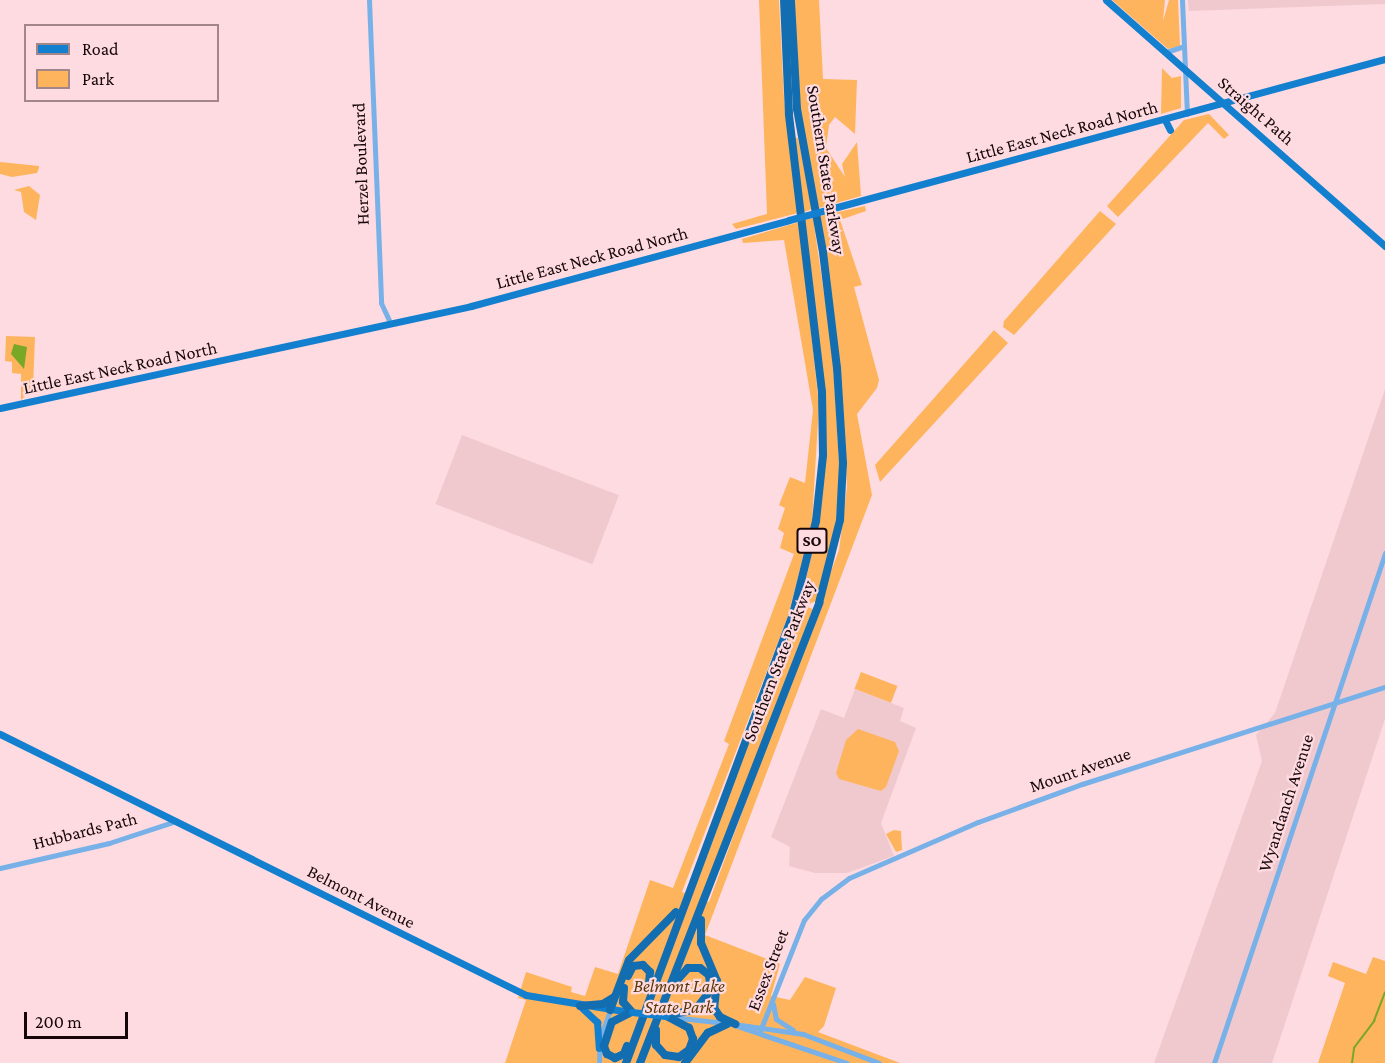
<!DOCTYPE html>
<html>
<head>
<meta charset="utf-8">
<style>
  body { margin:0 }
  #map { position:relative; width:1385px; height:1063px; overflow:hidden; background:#fedbe0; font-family:"Crimson Pro",serif }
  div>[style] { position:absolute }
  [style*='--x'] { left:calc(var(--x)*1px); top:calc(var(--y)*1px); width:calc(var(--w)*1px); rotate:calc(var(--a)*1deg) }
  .built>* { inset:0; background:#f0c9cf; transform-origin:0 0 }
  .green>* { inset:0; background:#feb45d; transform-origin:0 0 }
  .water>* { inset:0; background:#78a825 }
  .stream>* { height:1.5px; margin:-0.75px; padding:0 0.75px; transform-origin:0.75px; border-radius:0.75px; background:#78a825 }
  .minor>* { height:5px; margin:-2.5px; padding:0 2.5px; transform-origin:2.5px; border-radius:2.5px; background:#78b1e8 }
  .major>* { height:7px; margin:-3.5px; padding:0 3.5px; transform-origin:3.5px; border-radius:3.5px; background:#137fcf }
  .highway>* { height:8px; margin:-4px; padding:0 4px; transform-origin:4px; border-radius:4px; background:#136db1 }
  .major-bridge>* { height:7px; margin:-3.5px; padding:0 3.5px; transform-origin:3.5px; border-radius:3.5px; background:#137fcf }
  span { translate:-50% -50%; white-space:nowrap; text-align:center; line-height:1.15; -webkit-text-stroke:4.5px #fedbe0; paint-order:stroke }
  .shield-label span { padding:2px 4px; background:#fedbe0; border:2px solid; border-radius:4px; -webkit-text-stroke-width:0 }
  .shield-label { font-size:16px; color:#170609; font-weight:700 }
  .street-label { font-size:18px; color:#170609 }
  .park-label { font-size:18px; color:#5a3706; font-style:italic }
  .legend { position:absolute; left:24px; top:24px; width:195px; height:78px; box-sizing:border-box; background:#fedbe0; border:2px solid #a2868a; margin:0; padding:8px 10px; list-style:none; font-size:18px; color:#170609 }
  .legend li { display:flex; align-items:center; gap:12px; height:30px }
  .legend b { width:30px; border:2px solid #a2868a }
  .scale { position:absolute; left:24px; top:1012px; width:104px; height:27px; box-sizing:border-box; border:3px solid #170609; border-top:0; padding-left:8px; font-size:18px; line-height:21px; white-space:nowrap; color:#170609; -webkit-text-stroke:4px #fedbe0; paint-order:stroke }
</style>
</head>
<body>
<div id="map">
  <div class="built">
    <i style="clip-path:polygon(1188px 0,1385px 0,1385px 4px,1189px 11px)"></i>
    <i style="clip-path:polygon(1385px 389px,1385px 719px,1272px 1063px,1154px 1063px,1262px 761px,1256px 735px,1275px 713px)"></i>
    <i style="left:462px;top:435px;width:168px;height:74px;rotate:21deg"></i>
    <i style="clip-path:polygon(855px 689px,904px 708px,900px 721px,916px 728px,881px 823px,894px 856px,847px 873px,815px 873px,789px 866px,790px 847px,771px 837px,821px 709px,844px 718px)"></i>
  </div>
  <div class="green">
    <i style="clip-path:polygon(759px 0,779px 0,784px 99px,798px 213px,736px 229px,732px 224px,767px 214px)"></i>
    <i style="clip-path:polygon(794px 0,819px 0,823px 79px,857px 80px,855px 134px,835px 117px,829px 125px,826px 148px,845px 177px,842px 164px,857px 142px,861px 196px,819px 208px,801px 118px)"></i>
    <i style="clip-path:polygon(1112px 0,1165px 0,1163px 21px,1169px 0,1178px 0,1180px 46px,1168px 49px)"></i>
    <i style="clip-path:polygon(1162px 68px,1172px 78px,1181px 76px,1181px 108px,1161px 114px)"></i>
    <i style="clip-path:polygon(1209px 114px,1229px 135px,1224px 139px,1208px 123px,1118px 217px,1107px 206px,1184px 120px)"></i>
    <i style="clip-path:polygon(794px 138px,798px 138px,812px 209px,804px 212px)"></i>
    <i style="clip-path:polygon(0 162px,39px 166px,39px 168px,37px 173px,12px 177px,0 174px)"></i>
    <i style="clip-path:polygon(29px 186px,40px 195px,36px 220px,24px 212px,21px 192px,14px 190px)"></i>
    <i style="clip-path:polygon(865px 206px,866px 211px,840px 220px,862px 285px,854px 287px,879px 380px,877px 388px,857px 414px,872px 495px,705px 935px,780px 964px,771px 996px,790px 1000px,805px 977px,836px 988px,824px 1026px,818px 1032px,900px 1063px,505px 1063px,526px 1000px,518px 998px,526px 972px,572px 987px,571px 992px,585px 996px,595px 967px,618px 974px,650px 880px,673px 888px,729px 744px,724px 741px,794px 554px,780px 548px,784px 533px,778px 529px,785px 508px,779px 505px,790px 477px,805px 483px,813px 410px,784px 240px,743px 243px,742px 239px,799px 222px,819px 405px,812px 522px,788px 616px,682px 892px,690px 895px,799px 604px,813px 609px,702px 900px,709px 902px,839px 550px,847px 487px,845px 443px,820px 216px)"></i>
    <i style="clip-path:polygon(1100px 211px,1116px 224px,1014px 335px,1003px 327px,1004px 321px)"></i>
    <i style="clip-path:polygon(813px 218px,832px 348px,840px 478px,835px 528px,816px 601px,809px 604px,802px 596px,816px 537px,825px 408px,805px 220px)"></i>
    <i style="clip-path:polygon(994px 330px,1008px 343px,880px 482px,875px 465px)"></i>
    <i style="clip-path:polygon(6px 336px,35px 337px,33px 388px,21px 400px,21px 374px,12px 373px,12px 362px,5px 361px)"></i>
    <i style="left:861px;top:672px;width:39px;height:18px;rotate:21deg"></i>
    <i style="clip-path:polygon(858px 729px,895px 742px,899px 751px,886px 787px,881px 791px,839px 779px,836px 773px,846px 740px)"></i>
    <i style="clip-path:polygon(894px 830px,901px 831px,902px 850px,896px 852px,886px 834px)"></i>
    <i style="clip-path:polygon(1373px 957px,1385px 961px,1385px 1063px,1318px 1063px,1345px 983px,1328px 976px,1333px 962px,1366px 974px)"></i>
  </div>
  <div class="water">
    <i style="clip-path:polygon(14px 344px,27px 347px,24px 369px,11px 354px)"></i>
  </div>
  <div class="stream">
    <i style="--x:1352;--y:1063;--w:15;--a:-82"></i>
    <i style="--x:1354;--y:1048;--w:34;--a:-53"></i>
    <i style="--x:1374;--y:1021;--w:30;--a:-69"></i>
  </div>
  <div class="minor">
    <i style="--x:369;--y:0;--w:303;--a:87.7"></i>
    <i style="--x:381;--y:303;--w:23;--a:65"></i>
    <i style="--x:1182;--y:0;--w:114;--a:87.5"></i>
    <i style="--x:1166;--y:52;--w:19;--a:-18"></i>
    <i style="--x:0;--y:868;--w:112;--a:-12.9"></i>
    <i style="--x:109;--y:843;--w:71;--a:-18.2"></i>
    <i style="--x:773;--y:1004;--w:15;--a:79"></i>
    <i style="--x:776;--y:1019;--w:20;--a:33"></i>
    <i style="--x:672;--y:1017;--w:53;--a:6.5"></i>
    <i style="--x:734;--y:1024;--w:70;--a:8.2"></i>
    <i style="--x:803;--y:1034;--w:81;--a:20.9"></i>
    <i style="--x:737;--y:1026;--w:116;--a:18.6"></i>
    <i style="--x:760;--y:1031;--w:119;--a:-68.4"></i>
    <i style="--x:804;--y:920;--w:27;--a:-51"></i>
    <i style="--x:821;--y:899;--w:35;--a:-37"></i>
    <i style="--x:849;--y:878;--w:141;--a:-23.5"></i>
    <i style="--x:978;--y:822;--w:111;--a:-20.1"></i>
    <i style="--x:1082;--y:784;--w:318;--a:-17.8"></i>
    <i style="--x:599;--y:1063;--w:25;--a:-88"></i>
    <i style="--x:600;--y:1038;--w:30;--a:-70"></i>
    <i style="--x:1214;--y:1063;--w:538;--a:-71.46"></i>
  </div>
  <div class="major">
    <i style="--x:1106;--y:0;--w:372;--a:41.4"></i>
    <i style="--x:1165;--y:120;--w:11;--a:63"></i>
    <i style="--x:826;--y:210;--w:579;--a:-15.12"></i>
    <i style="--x:0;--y:408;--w:482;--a:-12.2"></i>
    <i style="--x:471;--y:306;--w:329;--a:-15.1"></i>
    <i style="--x:0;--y:734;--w:587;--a:26.39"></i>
    <i style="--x:526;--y:995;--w:105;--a:9.3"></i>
    <i style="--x:582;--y:1008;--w:21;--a:43"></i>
    <i style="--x:597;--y:1022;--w:26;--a:86"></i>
  </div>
  <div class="highway">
    <i style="--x:701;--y:920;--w:23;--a:90"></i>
    <i style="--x:701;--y:943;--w:41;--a:67.2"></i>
    <i style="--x:717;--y:981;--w:27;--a:96"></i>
    <i style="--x:714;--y:1008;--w:11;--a:56"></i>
    <i style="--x:720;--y:1017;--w:17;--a:25"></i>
    <i style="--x:628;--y:976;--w:11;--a:-63"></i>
    <i style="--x:633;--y:966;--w:10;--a:-6"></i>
    <i style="--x:643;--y:965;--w:10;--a:45"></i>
    <i style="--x:650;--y:972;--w:12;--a:95"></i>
    <i style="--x:624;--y:988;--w:14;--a:94"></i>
    <i style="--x:623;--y:1002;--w:13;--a:48"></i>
    <i style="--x:580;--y:1006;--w:23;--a:-5"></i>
    <i style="--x:603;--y:1004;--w:13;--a:-32"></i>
    <i style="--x:610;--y:1010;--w:53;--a:-69.2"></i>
    <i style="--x:629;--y:960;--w:67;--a:-45.6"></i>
    <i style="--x:666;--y:1016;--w:31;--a:-13"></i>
    <i style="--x:696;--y:1009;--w:24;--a:-52"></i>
    <i style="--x:711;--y:990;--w:15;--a:-98"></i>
    <i style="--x:709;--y:975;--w:11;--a:-142"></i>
    <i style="--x:700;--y:968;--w:12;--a:180"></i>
    <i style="--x:688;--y:968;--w:15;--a:132"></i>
    <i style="--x:656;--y:1030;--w:15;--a:90"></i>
    <i style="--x:656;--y:1045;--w:13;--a:48"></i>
    <i style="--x:665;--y:1055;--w:14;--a:8"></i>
    <i style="--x:679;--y:1057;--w:12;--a:-35"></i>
    <i style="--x:689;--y:1050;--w:12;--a:-70"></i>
    <i style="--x:693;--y:1039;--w:12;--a:-110"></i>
    <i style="--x:689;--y:1028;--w:24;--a:-152"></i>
    <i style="--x:627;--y:1046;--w:9;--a:111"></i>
    <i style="--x:624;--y:1054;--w:10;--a:156"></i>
    <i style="--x:615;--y:1058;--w:9;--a:-153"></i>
    <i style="--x:607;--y:1054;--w:9;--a:-111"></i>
    <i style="--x:604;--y:1046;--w:25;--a:-72"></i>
    <i style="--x:612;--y:1022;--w:22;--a:-27"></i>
    <i style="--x:626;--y:1063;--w:479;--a:-69.6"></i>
    <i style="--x:793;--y:614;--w:96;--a:-76.1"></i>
    <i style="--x:816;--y:521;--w:66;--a:-83.9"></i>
    <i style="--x:823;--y:455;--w:63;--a:-90.9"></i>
    <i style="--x:822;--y:392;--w:280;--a:-96.8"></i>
    <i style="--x:789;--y:114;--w:114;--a:-92.5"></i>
    <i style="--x:640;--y:1063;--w:494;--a:-68.7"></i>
    <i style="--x:819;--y:603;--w:86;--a:-75.8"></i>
    <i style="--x:840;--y:520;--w:57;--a:-87"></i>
    <i style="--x:843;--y:463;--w:95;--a:-93.6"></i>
    <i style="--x:837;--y:368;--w:117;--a:-96.9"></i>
    <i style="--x:823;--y:252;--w:145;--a:-100.3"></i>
    <i style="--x:797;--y:109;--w:109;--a:-93.2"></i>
    <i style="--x:685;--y:1063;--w:38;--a:-53"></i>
    <i style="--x:708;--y:1033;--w:21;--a:-25"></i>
  </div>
  <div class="major-bridge">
    <i style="--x:789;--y:220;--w:38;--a:-15"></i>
    <i style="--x:632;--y:1012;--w:34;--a:7"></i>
  </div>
  <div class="shield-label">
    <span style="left:812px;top:541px">SO</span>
  </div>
  <div class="street-label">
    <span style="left:1256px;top:111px;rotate:41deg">Straight Path</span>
    <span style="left:1062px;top:132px;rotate:-15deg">Little East Neck Road North</span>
    <span style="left:361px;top:164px;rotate:-92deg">Herzel Boulevard</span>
    <span style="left:826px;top:170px;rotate:81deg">Southern State Parkway</span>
    <span style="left:592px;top:258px;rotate:-15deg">Little East Neck Road North</span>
    <span style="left:120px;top:368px;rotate:-12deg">Little East Neck Road North</span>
    <span style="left:779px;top:661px;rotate:-69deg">Southern State Parkway</span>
    <span style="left:1080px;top:770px;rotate:-19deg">Mount Avenue</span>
    <span style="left:1286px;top:803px;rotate:-72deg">Wyandanch Avenue</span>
    <span style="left:85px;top:831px;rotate:-14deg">Hubbards Path</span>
    <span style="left:361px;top:897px;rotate:27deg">Belmont Avenue</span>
    <span style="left:768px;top:970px;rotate:-69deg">Essex Street</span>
  </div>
  <div class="park-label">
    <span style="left:679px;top:997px">Belmont Lake<br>State Park</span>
  </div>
  <ul class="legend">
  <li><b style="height:8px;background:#137fcf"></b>Road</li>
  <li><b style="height:16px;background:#feb45d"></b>Park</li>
  </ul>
  <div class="scale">200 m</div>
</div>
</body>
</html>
